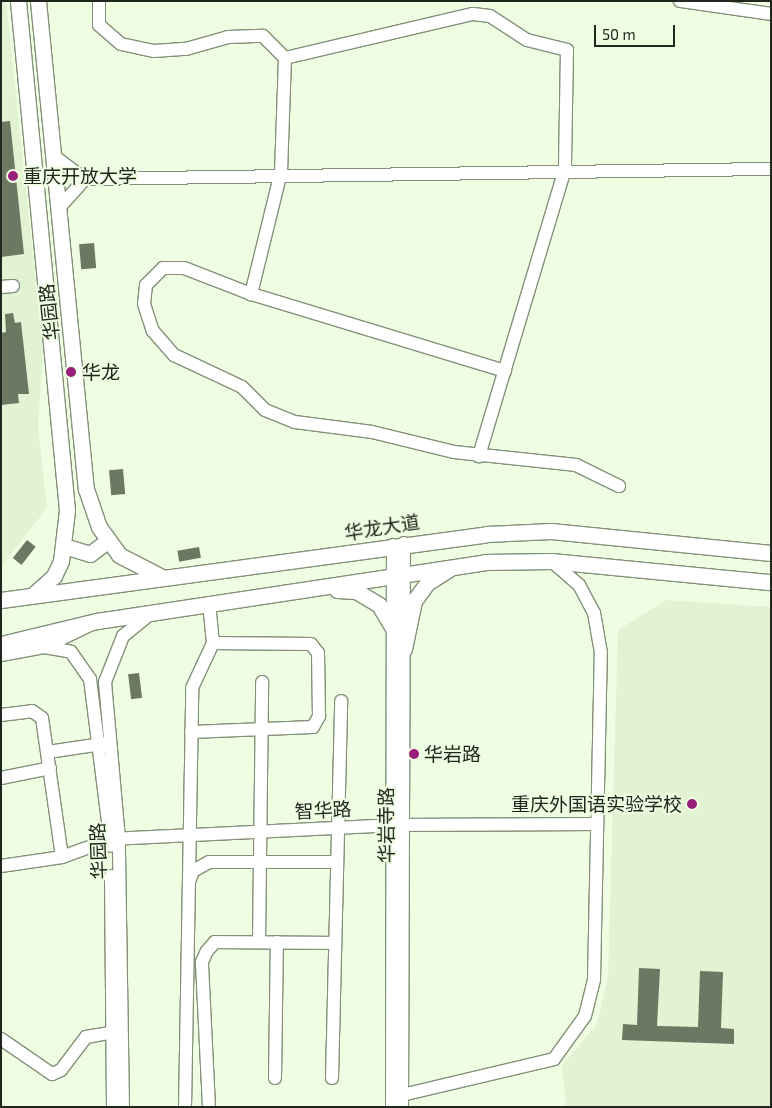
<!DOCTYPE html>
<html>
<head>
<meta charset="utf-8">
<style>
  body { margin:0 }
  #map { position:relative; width:772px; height:1108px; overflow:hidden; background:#effee3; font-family:"Exo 2","Noto Sans SC",sans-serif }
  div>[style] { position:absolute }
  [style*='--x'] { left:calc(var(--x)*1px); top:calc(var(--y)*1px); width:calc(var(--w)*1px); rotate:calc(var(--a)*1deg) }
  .built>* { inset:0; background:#e1f3d2 }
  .building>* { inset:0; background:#6c7861; transform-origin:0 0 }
  .roads { filter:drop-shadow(1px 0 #84917a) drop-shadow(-1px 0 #84917a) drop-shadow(0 1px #84917a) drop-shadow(0 -1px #84917a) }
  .minor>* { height:12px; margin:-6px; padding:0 6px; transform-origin:6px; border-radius:6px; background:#fff }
  .major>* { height:15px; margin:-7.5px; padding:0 7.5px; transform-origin:7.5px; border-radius:7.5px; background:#fff }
  .dots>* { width:14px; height:14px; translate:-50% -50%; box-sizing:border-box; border:2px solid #effee3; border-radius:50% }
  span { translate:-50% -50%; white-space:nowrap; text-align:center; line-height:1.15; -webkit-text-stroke:4px #effee3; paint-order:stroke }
  .poi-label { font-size:19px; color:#22271d }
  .left { translate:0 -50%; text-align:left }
  .right { translate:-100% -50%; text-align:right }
  .street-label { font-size:19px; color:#22271d }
  .frame { position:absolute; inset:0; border:2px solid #22271d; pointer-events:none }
  .scale { position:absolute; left:594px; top:25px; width:81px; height:22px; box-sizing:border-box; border:2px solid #22271d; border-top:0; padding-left:6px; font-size:15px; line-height:18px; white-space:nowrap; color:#22271d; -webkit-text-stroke:4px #effee3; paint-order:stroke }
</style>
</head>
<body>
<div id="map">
  <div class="built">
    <i style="clip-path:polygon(1px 1px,6px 1px,43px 351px,38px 426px,47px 508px,1px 567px)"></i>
    <i style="clip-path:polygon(666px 600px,771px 607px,771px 1107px,566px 1107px,562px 1065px,597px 1024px,608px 977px,618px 630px)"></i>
  </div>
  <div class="building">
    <i style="clip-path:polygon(10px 121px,24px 254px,1px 257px,1px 122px)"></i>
    <i style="left:94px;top:243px;width:25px;height:15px;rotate:85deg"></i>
    <i style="clip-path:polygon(13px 313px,15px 323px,21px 322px,29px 394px,18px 394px,19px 403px,1px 405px,1px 333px,6px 332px,5px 314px)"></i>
    <i style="left:123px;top:469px;width:25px;height:14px;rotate:85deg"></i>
    <i style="left:27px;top:540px;width:11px;height:23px;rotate:38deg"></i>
    <i style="left:199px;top:547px;width:11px;height:22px;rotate:80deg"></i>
    <i style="left:139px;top:673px;width:25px;height:11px;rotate:83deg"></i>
    <i style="clip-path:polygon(639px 968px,660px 969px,657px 1026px,698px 1027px,700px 971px,723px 972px,721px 1028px,734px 1029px,734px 1044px,622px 1040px,623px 1024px,637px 1025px)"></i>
  </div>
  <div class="roads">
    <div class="minor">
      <i style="--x:99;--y:1;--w:24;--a:90"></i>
      <i style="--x:99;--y:25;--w:29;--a:41"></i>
      <i style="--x:121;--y:44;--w:34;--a:12"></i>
      <i style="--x:154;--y:51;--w:32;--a:-4"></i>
      <i style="--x:186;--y:49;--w:44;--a:-15.9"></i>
      <i style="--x:228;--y:37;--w:35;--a:-2"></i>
      <i style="--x:263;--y:36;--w:31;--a:45"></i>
      <i style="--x:285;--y:58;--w:114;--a:92"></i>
      <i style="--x:281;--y:172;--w:126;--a:103.8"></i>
      <i style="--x:680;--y:1;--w:92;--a:8.1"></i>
      <i style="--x:285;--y:58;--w:193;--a:-13.2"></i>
      <i style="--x:473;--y:14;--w:17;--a:7"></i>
      <i style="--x:490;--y:16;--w:44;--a:33"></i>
      <i style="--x:527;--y:40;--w:41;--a:14"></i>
      <i style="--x:567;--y:50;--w:119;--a:91"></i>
      <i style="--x:565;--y:169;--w:300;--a:106.7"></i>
      <i style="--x:54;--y:156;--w:39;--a:37"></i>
      <i style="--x:85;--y:179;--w:39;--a:132"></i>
      <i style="--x:85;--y:179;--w:686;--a:-0.84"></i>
      <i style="--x:1;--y:287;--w:12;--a:-5"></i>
      <i style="--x:505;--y:371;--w:265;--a:-163.1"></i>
      <i style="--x:251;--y:294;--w:72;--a:-158.8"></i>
      <i style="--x:184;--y:268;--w:21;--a:180"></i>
      <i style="--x:163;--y:268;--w:24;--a:135"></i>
      <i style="--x:146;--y:285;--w:19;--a:96"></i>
      <i style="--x:144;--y:304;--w:28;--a:72"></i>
      <i style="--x:153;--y:331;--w:32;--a:49"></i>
      <i style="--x:174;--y:355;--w:75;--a:25.2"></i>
      <i style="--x:242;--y:387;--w:33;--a:45"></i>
      <i style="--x:265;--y:410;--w:32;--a:22"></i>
      <i style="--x:295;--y:422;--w:78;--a:7.4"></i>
      <i style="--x:372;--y:432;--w:84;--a:13.7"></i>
      <i style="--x:454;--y:452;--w:123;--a:6.1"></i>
      <i style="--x:576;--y:465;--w:48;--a:26"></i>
      <i style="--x:44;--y:647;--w:27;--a:10"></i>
      <i style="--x:71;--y:652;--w:33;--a:55"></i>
      <i style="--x:90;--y:679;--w:168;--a:82.8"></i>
      <i style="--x:1;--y:655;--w:44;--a:-10.5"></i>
      <i style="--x:44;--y:647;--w:49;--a:-25.5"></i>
      <i style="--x:1;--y:715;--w:31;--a:-7"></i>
      <i style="--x:32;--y:711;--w:12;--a:35"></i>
      <i style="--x:42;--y:718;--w:140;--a:81.8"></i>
      <i style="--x:191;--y:732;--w:122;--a:-2.3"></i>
      <i style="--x:313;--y:727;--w:13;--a:-61"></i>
      <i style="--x:319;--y:716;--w:63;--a:-90.9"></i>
      <i style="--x:318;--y:653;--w:11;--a:-128"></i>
      <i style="--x:311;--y:644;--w:98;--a:-179.4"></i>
      <i style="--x:48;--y:752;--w:61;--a:-8.5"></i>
      <i style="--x:1;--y:778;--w:50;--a:-11.5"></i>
      <i style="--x:1;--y:866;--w:62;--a:-8.4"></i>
      <i style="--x:62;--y:857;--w:52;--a:-20.2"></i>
      <i style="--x:111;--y:839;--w:285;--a:-2.8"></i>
      <i style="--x:396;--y:825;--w:201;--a:-0.3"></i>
      <i style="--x:111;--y:876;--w:231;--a:89.5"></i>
      <i style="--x:189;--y:882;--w:12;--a:-70"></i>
      <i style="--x:193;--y:871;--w:18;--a:-29"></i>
      <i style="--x:209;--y:862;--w:125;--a:0"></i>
      <i style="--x:259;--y:942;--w:260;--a:-89.3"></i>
      <i style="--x:1;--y:1039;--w:62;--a:34.5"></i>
      <i style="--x:52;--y:1074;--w:10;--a:-24"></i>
      <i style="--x:61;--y:1070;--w:41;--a:-52.9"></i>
      <i style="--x:86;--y:1037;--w:27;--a:-10"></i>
      <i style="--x:275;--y:1078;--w:136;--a:-89.2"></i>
      <i style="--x:332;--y:1078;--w:377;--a:-88.6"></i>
      <i style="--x:402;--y:1095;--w:156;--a:-13.3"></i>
      <i style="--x:554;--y:1059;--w:53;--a:-54.2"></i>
      <i style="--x:585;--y:1016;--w:38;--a:-76"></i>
      <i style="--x:594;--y:979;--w:326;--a:-88.8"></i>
      <i style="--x:601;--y:653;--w:41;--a:-99.9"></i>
      <i style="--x:594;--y:613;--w:32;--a:-118"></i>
      <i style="--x:579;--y:585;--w:37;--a:-139"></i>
      <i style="--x:123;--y:1107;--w:268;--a:-90.9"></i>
      <i style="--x:119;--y:839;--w:158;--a:-95.1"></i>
      <i style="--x:105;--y:682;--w:49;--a:-68.6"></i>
      <i style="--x:123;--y:636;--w:38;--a:-39"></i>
      <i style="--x:185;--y:1107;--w:419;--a:-89"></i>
      <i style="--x:192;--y:688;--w:50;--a:-65"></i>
      <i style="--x:213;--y:643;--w:40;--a:-95.7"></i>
      <i style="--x:209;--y:1107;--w:145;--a:-92.8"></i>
      <i style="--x:202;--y:962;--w:12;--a:-66"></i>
      <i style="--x:207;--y:951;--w:12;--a:-48"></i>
      <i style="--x:215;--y:942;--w:118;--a:0.5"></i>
      <i style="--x:392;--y:1107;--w:562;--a:-89.9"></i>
      <i style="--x:402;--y:1107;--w:564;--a:-89.8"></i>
    </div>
    <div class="major">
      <i style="--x:18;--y:1;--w:511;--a:84.5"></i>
      <i style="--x:67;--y:510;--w:51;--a:96.7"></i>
      <i style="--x:61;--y:561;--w:17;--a:115"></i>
      <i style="--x:54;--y:576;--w:28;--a:138"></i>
      <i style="--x:38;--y:1;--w:490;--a:84.4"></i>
      <i style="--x:86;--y:489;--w:40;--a:71.1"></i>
      <i style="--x:99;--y:527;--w:34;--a:54"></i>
      <i style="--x:119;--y:555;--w:48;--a:27.1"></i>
      <i style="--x:64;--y:546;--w:27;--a:17"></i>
      <i style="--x:90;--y:554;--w:21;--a:-37"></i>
      <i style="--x:337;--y:590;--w:19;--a:3"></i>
      <i style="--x:356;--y:591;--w:27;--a:31"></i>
      <i style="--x:379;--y:605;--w:31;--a:59"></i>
      <i style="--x:1;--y:600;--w:489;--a:-7.7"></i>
      <i style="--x:486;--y:534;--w:65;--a:-2.6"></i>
      <i style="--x:551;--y:531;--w:221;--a:5.7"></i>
      <i style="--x:1;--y:644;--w:99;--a:-13.5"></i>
      <i style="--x:97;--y:621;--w:392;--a:-8.6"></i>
      <i style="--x:485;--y:562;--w:66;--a:-0.9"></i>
      <i style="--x:551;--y:561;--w:221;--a:5.5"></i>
      <i style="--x:404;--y:649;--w:49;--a:-78.2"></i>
      <i style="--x:414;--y:601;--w:22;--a:-54"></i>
      <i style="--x:427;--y:583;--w:25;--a:-32"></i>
    </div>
  </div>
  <div class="dots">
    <i style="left:13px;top:176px;background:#98207a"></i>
    <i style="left:71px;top:372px;background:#98207a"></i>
    <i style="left:414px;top:754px;background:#98207a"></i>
    <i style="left:692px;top:804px;background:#98207a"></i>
  </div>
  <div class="poi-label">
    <span class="left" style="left:23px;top:176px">重庆开放大学</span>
    <span class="left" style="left:82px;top:372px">华龙</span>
    <span class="left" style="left:424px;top:754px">华岩路</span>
    <span class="right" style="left:682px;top:804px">重庆外国语实验学校</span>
  </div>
  <div class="street-label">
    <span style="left:49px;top:312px;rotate:-96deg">华园路</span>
    <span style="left:382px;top:527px;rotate:-9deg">华龙大道</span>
    <span style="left:323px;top:810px;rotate:-3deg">智华路</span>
    <span style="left:386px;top:825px;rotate:-90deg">华岩寺路</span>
    <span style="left:98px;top:851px;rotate:-92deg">华园路</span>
  </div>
  <div class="frame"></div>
  <div class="scale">50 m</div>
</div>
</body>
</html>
